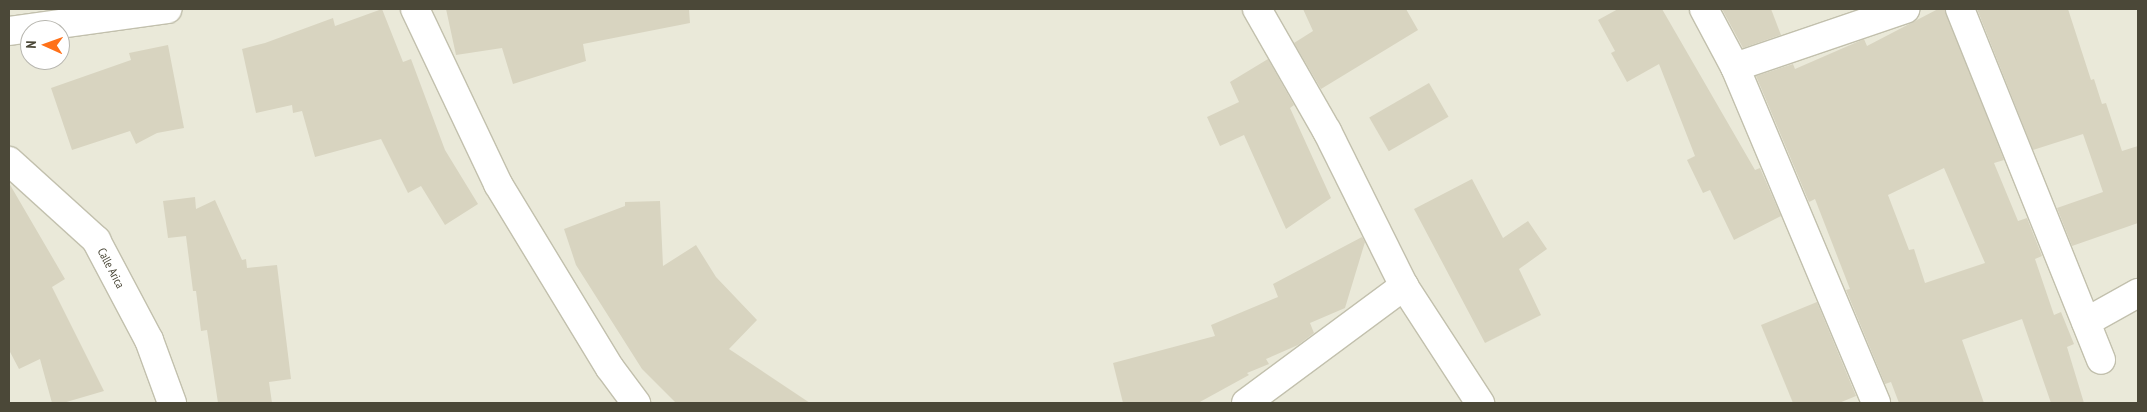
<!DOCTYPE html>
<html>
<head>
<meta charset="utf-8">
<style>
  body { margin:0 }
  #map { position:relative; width:2147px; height:412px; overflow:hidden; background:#f6f5eb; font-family:"PT Sans Narrow",sans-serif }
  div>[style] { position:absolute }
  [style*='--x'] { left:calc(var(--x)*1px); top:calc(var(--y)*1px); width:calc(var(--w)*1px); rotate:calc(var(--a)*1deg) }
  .residential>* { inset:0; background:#eae9d9 }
  .building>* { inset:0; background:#d8d4c0; transform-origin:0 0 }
  .roads { filter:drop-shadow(1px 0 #c2c0ad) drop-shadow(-1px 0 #c2c0ad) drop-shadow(0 1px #c2c0ad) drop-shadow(0 -1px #c2c0ad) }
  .street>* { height:28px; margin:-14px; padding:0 14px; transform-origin:14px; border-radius:14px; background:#fff }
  span { translate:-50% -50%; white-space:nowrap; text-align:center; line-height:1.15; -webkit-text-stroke:4px #fff; paint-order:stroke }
  .street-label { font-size:12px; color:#4b4838 }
  .frame { position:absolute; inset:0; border:10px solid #4b4838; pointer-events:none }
  .north { position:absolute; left:20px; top:20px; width:50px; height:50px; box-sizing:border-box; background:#fff; border:1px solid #b7b6af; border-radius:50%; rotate:272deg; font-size:14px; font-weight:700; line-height:20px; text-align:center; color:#4b4838 }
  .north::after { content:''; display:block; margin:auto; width:18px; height:22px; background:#ff7119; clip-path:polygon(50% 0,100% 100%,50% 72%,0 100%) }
</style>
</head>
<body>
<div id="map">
  <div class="residential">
    <i style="clip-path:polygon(evenodd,9px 9px,2138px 9px,2138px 403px,9px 403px,9px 9px,30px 30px,60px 30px,60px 60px,30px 60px,30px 30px)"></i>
  </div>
  <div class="building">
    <i style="clip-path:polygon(382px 9px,403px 62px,411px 59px,445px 150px,478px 204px,445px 225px,421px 186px,408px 193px,381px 139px,315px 157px,302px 111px,293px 113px,292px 105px,256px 113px,242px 49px,265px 43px,333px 18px,335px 26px)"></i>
    <i style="clip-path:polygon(446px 9px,689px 9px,690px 23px,583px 44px,586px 61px,513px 84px,502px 48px,456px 55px)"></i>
    <i style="clip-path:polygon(1303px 9px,1406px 9px,1418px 30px,1321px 89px,1294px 43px,1313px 31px)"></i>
    <i style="clip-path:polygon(1618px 9px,1662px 9px,1755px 170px,1760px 168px,1781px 216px,1734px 240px,1710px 190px,1703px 193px,1687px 160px,1695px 156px,1659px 64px,1627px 82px,1611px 53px,1615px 51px,1598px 20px)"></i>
    <i style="clip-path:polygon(1722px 9px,1771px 9px,1781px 35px,1743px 48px)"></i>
    <i style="clip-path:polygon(evenodd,1938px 9px,1945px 9px,2004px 160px,1994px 163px,2018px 221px,2027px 218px,2042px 256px,2035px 259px,2054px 315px,2061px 312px,2074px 344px,2067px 347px,2084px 403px,2051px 403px,2022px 319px,1962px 340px,1984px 403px,1899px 403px,1891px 382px,1885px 384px,1846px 290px,1850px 289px,1815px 199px,1809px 202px,1756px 76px,1793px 64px,1795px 69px,1864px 39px,1867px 46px,1938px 9px,1944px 168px,1985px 263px,1925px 283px,1914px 249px,1909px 250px,1888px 195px,1944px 168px)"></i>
    <i style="clip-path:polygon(1977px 9px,2068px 9px,2091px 80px,2094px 79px,2102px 104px,2106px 103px,2122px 151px,2138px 146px,2138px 223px,2072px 246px,2057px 208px,2103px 192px,2083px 134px,2033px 150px)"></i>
    <i style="clip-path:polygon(168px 45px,184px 128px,157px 133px,136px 144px,130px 131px,72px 150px,51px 88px,131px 60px,129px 53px)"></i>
    <i style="clip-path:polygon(1268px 59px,1294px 105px,1290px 108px,1331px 198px,1286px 229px,1244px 135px,1220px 146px,1207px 117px,1239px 102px,1230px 82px)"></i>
    <i style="left:1429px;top:83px;width:39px;height:69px;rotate:60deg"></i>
    <i style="clip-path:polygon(1472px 179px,1503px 238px,1528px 221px,1547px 249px,1519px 269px,1541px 315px,1485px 343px,1414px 209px)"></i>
    <i style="clip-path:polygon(9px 183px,65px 279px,52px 287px,104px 391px,63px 403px,52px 403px,40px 359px,19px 369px,9px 350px)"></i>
    <i style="clip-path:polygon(195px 197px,196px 209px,215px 200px,242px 260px,246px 259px,247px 268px,277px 265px,291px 379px,269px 382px,272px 403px,218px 403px,207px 330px,201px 331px,196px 291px,193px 291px,186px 236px,168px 238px,163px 201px)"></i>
    <i style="clip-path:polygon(660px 201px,663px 266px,696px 245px,716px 277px,757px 320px,729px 349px,810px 403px,676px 403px,642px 369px,576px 265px,564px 229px,625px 206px,625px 202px)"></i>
    <i style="clip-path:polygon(1362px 237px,1365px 242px,1345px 308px,1310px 323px,1314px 333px,1298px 345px,1266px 359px,1269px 364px,1247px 373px,1249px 375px,1198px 403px,1123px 403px,1113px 363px,1215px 336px,1211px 325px,1278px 297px,1273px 284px)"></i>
    <i style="clip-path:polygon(1817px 302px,1856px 396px,1839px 403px,1793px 403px,1761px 325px)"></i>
  </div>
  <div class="roads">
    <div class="street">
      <i style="--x:415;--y:9;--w:194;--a:64.6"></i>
      <i style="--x:498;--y:184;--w:215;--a:58.7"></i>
      <i style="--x:610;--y:368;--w:44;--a:53.4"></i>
      <i style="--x:1257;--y:9;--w:141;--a:60.2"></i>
      <i style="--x:1327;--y:131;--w:173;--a:63.6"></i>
      <i style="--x:1404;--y:286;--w:140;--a:57"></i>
      <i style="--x:1704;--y:9;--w:66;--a:61.9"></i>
      <i style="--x:1735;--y:67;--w:364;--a:67.2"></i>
      <i style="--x:1960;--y:9;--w:378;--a:68.1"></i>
      <i style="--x:9;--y:31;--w:160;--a:-7.9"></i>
      <i style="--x:1735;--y:67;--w:180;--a:-18.8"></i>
      <i style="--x:9;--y:161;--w:118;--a:42.2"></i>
      <i style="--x:96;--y:240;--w:113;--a:62.1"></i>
      <i style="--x:149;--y:340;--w:67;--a:69.9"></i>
      <i style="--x:2086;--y:322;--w:60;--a:-29.1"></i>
      <i style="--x:1246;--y:403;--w:197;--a:-36.5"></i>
    </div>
  </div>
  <div class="street-label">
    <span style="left:111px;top:268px;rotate:62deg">Calle Arica</span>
  </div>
  <div class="frame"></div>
  <div class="north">N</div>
</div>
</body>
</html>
